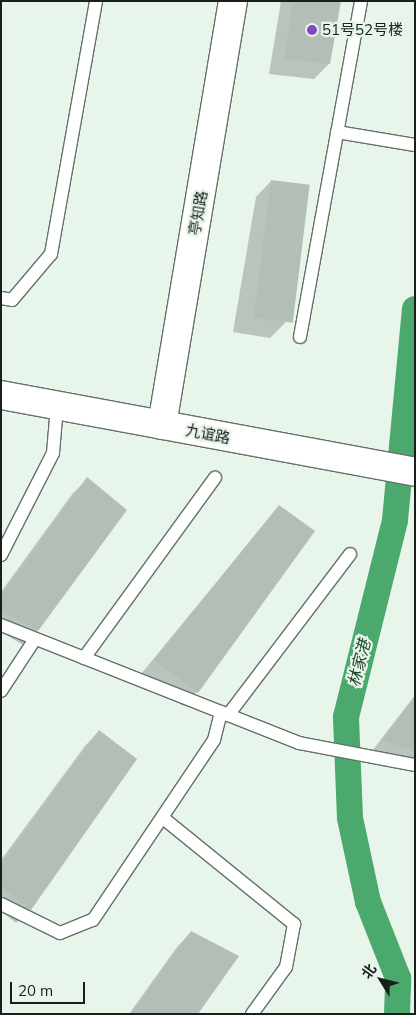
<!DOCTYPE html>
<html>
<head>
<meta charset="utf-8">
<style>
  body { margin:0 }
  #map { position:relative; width:416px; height:1015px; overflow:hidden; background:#e8f5eb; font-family:Mulish,"Noto Sans SC",sans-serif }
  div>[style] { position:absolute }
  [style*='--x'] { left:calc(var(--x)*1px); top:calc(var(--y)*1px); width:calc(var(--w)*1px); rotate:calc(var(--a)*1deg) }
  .shadow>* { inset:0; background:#0003 }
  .canal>* { height:26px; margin:-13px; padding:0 13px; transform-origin:13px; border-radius:13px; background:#4ca96e }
  .building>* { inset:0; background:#b3bfb6; transform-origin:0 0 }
  .roads { filter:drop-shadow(1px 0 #657168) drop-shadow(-1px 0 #657168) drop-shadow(0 1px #657168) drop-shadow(0 -1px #657168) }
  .lane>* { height:12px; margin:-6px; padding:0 6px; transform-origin:6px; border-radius:6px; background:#fff }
  .secondary>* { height:28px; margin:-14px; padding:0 14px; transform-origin:14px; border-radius:14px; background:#fff }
  .dots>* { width:14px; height:14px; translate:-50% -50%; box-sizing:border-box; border:2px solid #e8f5eb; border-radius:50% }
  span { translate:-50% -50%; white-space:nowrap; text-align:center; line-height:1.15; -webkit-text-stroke:4.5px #e8f5eb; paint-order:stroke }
  .poi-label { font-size:15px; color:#1a1f1b }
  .left { translate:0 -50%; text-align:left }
  .street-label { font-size:15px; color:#1a1f1b }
  .water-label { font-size:16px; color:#1d442b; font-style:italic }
  .frame { position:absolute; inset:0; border:2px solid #1a1f1b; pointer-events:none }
  .north { position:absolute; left:356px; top:955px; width:50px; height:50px; -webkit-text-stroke:4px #e8f5eb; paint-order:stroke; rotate:306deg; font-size:14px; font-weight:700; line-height:20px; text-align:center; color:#1a1f1b }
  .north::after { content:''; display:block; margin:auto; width:18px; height:22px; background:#1a1f1b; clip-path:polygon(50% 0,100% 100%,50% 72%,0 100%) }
  .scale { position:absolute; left:10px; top:982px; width:75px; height:22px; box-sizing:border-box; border:2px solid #1a1f1b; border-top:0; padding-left:6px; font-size:15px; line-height:18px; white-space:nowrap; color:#1a1f1b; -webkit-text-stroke:4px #e8f5eb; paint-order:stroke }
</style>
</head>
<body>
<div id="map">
  <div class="shadow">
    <i style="clip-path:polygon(281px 1px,340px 1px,329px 64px,314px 79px,269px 74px)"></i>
    <i style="clip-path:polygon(271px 181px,285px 323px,270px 338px,233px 332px,256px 197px)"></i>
    <i style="clip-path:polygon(88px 479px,37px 630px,23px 645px,1px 632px,1px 592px,73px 493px)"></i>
    <i style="clip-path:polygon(279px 506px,197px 692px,183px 706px,141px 674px)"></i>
    <i style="clip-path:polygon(415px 695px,415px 769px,369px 755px)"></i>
    <i style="clip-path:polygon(99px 731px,30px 909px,16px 923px,1px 911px,1px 860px,85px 746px)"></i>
    <i style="clip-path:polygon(191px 932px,196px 1014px,129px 1014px,177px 947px)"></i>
  </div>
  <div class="canal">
    <i style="--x:397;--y:1014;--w:36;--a:-88"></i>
    <i style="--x:398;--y:978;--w:82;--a:-111.5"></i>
    <i style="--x:368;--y:902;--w:86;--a:-102.1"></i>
    <i style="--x:350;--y:818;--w:101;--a:-92.3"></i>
    <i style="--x:346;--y:717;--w:203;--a:-76"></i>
    <i style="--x:395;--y:520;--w:212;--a:-84.6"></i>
  </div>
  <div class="building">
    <i style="clip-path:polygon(293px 1px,341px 1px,330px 64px,284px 59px)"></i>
    <i style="left:271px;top:180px;width:39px;height:139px;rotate:7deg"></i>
    <i style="clip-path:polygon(87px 477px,127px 510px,38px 631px,1px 610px,1px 596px)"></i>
    <i style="clip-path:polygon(279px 505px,315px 531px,198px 693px,154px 660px)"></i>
    <i style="clip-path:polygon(415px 697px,415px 751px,382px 741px)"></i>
    <i style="clip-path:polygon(99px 730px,137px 759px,31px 910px,1px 886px,1px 864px)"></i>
    <i style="clip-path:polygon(191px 931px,239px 956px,198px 1014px,131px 1014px)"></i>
  </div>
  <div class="roads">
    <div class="lane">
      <i style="--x:337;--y:132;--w:79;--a:9.5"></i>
      <i style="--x:1;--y:298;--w:11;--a:10"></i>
      <i style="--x:12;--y:300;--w:60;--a:-49.7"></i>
      <i style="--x:51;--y:254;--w:257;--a:-79.9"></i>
      <i style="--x:300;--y:337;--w:341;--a:-79.7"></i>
      <i style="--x:1;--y:555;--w:114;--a:-63"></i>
      <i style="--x:53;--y:453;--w:47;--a:-85.1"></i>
      <i style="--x:1;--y:625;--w:321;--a:21.6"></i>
      <i style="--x:299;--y:743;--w:118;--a:10.7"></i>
      <i style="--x:84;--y:658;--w:223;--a:-54"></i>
      <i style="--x:1;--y:691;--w:62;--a:-56.8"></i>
      <i style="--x:228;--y:715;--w:202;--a:-52.8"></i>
      <i style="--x:163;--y:818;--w:169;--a:39"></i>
      <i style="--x:294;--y:924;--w:44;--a:100.5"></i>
      <i style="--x:286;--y:967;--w:58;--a:125.9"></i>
      <i style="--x:1;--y:904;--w:66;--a:26.2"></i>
      <i style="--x:60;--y:933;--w:35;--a:-22"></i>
      <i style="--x:93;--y:920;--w:217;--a:-56.1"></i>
      <i style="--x:214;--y:740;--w:29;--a:-76"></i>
    </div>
    <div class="secondary">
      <i style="--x:1;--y:395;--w:421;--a:10.5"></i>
      <i style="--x:162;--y:425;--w:430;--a:-80.5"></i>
    </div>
  </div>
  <div class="dots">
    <i style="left:312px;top:30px;background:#8348bf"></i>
  </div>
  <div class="poi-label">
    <span class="left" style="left:322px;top:30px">51号52号楼</span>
  </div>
  <div class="street-label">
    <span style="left:198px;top:213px;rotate:-80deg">亭知路</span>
    <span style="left:208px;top:434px;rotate:11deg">九谊路</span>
  </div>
  <div class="water-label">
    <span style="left:359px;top:663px;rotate:-76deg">林家港</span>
  </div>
  <div class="frame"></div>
  <div class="north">北</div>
  <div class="scale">20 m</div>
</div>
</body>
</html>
